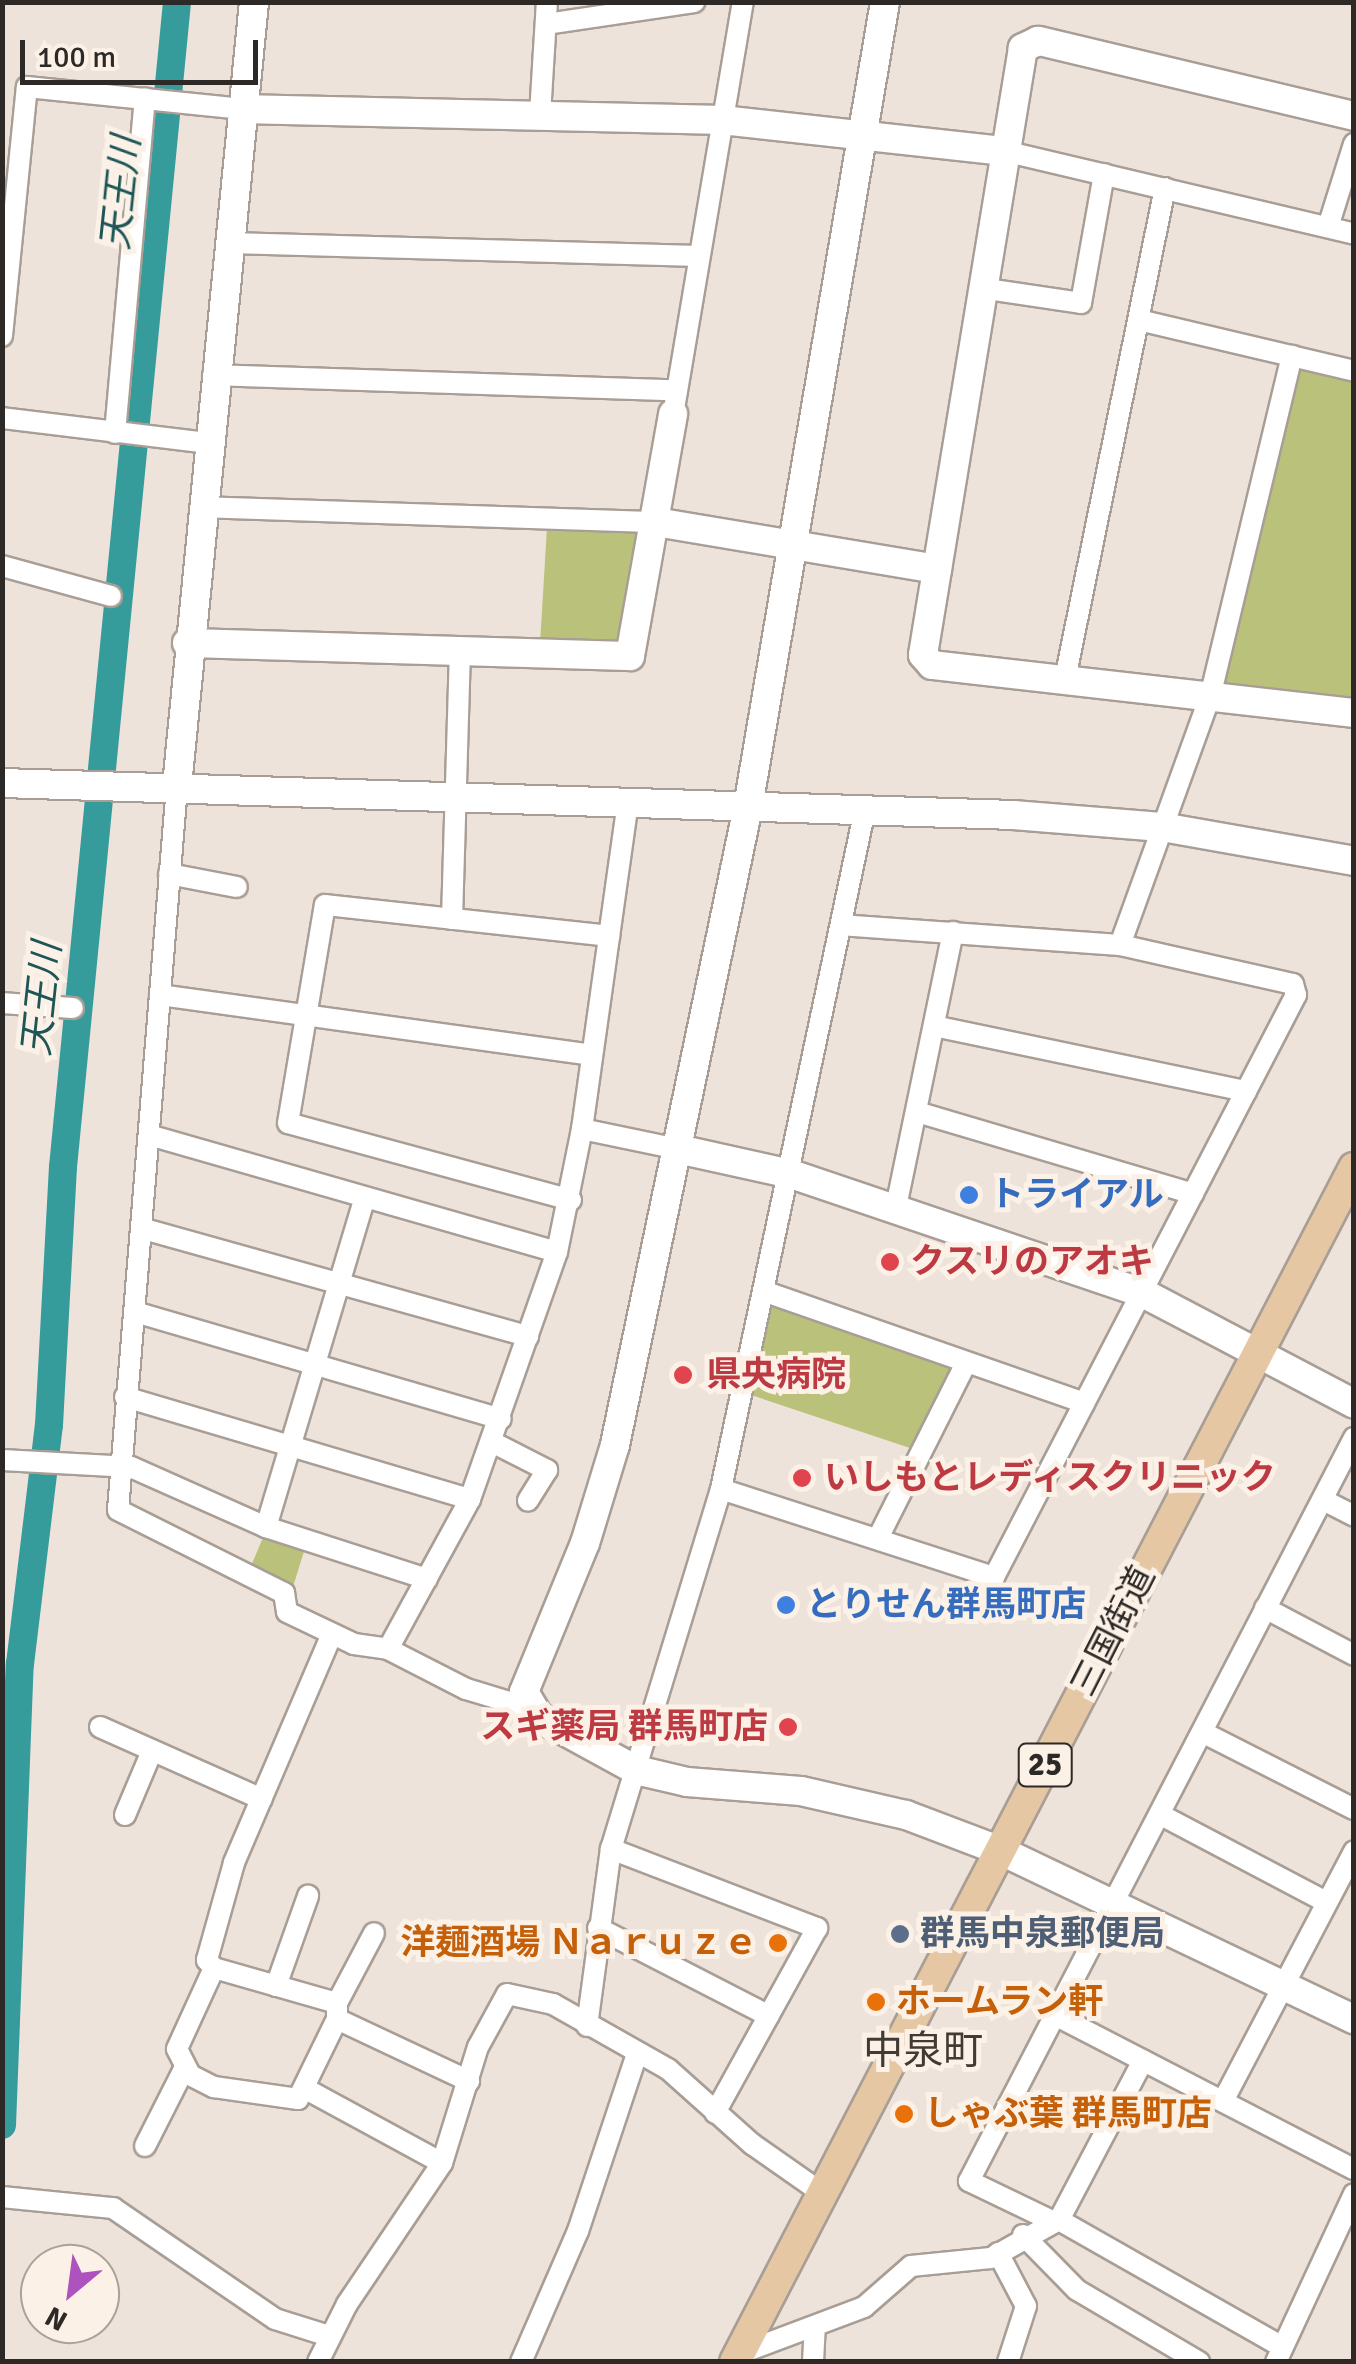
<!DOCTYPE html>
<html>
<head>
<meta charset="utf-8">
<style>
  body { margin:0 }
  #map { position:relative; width:1356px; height:2364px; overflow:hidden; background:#eee3da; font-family:Signika,"Noto Sans JP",sans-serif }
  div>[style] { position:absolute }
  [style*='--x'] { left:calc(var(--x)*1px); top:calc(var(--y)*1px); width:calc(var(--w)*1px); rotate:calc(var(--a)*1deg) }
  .green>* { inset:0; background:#bac17a }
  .river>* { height:28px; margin:-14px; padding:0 14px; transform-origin:14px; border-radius:14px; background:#359b9b }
  .roads { filter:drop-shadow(2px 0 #a89e95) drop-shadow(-2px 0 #a89e95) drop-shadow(0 2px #a89e95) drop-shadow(0 -2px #a89e95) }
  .street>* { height:20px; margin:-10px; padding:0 10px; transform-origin:10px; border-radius:10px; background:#fff }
  .secondary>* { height:28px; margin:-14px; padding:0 14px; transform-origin:14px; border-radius:14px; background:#fff }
  .primary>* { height:30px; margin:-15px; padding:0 15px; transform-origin:15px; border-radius:15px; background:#e6c7a4 }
  .dots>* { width:28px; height:28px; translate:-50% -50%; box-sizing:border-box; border:5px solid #fbf1e7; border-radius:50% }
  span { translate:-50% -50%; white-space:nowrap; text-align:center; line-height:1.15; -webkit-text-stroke:10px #fbf1e7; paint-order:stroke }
  .shield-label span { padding:2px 8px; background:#fbf1e7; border:2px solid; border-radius:8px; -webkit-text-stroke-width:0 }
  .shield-label { font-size:32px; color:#2d2926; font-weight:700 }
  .shop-label { font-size:35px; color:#366cbe; font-weight:700 }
  .left { translate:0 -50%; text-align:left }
  .health-label { font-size:35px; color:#be3a42; font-weight:700 }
  .right { translate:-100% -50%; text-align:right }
  .street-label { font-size:35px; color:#2d2926 }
  .service-label { font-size:35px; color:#4e5e75; font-weight:700 }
  .food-label { font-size:35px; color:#c56008; font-weight:700 }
  .water-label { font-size:38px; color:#1e5657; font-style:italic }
  .quarter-label { font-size:40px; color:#423a33 }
  .frame { position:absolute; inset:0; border:5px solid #2d2926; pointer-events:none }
  .north { position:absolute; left:20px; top:2244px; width:100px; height:100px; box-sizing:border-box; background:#fbf1e7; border:2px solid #a9a19a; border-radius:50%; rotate:209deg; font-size:28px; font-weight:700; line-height:40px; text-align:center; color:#2d2926 }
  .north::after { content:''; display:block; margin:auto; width:35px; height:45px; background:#ae52bd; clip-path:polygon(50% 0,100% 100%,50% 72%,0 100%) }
  .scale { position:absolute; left:20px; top:40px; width:238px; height:45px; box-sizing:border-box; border:5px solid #2d2926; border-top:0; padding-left:12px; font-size:30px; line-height:35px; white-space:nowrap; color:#2d2926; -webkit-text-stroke:8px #fbf1e7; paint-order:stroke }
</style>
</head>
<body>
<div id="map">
  <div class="green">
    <i style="clip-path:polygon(1292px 356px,1353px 371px,1353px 702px,1223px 688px)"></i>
    <i style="clip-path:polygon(547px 527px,636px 530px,641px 536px,624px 642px,540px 644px)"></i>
    <i style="clip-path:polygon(777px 1301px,948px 1362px,952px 1374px,913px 1449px,751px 1395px,770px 1306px)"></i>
    <i style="clip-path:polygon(265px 1533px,306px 1545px,292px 1590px,250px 1568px)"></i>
  </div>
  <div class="river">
    <i style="--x:2;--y:2125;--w:461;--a:-87.8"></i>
    <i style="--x:20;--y:1664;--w:241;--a:-83.1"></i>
    <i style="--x:49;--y:1425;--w:258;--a:-86.9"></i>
    <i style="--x:63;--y:1167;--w:1171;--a:-84.41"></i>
  </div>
  <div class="roads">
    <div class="street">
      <i style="--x:547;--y:24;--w:149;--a:-8.5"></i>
      <i style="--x:540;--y:115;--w:113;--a:-86.5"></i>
      <i style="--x:1004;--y:151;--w:360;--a:13.3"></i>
      <i style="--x:1328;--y:227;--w:87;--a:-72.6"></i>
      <i style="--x:231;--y:243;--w:467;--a:1.6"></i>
      <i style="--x:981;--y:288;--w:101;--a:8.5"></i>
      <i style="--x:1081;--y:303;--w:131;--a:-79.9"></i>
      <i style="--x:1139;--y:320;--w:221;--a:13.3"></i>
      <i style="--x:2;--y:336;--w:250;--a:-84.3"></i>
      <i style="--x:27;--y:87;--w:217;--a:5.8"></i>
      <i style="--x:213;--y:375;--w:464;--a:1.9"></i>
      <i style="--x:675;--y:403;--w:407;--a:-80.4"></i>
      <i style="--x:2;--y:418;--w:209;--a:6.9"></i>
      <i style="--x:115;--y:433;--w:336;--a:-84.9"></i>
      <i style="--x:201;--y:507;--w:455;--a:1.9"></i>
      <i style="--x:2;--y:566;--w:113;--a:15.4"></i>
      <i style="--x:1065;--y:679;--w:501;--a:-78.49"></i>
      <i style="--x:177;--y:786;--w:726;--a:94.66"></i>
      <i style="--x:118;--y:1510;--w:186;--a:26.6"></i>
      <i style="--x:284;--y:1593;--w:19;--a:81"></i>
      <i style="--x:287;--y:1612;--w:74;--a:25.5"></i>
      <i style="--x:354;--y:1644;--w:34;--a:8"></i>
      <i style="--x:169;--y:874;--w:69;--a:10.8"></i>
      <i style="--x:452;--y:919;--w:268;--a:-88.3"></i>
      <i style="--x:1120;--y:945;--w:264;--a:-70.1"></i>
      <i style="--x:1210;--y:697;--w:351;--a:-76.5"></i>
      <i style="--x:160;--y:995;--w:434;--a:7.9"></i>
      <i style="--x:2;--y:1003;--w:71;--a:4"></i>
      <i style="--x:934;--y:1026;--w:319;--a:11.8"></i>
      <i style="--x:917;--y:1112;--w:288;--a:16.5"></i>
      <i style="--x:582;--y:1129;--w:98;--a:11.8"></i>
      <i style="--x:149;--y:1135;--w:424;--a:16"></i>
      <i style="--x:571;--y:1200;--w:293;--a:-164.8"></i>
      <i style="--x:288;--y:1123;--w:221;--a:-80.4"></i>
      <i style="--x:325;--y:905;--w:286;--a:6.2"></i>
      <i style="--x:896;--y:1207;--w:281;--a:-78.3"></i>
      <i style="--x:144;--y:1229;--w:399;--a:15.6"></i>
      <i style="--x:766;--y:1292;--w:337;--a:19.2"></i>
      <i style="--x:135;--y:1312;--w:381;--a:16.3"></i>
      <i style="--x:125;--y:1397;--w:360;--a:16.5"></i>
      <i style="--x:492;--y:1442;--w:62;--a:27"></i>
      <i style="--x:547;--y:1470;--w:36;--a:122"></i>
      <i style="--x:2;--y:1460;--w:129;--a:3.1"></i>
      <i style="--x:131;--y:1467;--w:148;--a:24"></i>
      <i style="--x:266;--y:1527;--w:169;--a:17.9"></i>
      <i style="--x:721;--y:1489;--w:287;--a:17.9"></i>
      <i style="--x:994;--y:1577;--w:656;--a:-62.58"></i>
      <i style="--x:1296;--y:995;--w:11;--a:-105"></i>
      <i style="--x:1293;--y:984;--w:177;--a:-167.3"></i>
      <i style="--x:1120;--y:945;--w:278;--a:-175.9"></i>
      <i style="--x:1323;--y:1500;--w:35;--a:27"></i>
      <i style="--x:266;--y:1527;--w:344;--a:-73.3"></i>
      <i style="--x:879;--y:1536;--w:194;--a:-63.3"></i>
      <i style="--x:1265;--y:1608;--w:101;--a:27.8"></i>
      <i style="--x:332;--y:1634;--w:249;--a:113.2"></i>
      <i style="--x:234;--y:1863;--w:101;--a:105.6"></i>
      <i style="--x:207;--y:1960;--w:11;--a:49"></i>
      <i style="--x:214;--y:1968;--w:128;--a:15.9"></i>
      <i style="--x:337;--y:2003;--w:16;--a:90"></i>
      <i style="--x:337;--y:2019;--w:146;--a:25.2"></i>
      <i style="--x:529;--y:1708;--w:66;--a:-163.2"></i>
      <i style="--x:466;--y:1689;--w:88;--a:-152.9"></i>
      <i style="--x:388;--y:1649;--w:171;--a:-61.3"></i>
      <i style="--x:470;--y:1499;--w:262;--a:-70.6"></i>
      <i style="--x:557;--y:1252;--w:126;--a:-78.5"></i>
      <i style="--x:582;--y:1129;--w:332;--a:-82"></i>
      <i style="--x:100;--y:1727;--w:177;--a:24"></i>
      <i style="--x:1204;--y:1733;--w:168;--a:26.9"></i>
      <i style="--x:125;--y:1815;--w:69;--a:-67.1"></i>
      <i style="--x:1161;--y:1815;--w:187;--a:27.8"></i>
      <i style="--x:611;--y:1849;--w:221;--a:21"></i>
      <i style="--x:817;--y:1928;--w:211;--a:118.9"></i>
      <i style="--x:598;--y:1928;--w:192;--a:27.2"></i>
      <i style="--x:214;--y:1968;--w:89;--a:114.6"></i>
      <i style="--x:177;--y:2049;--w:29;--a:63"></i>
      <i style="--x:190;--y:2075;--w:27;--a:27"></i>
      <i style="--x:214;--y:2087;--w:85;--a:8.1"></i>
      <i style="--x:298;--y:2099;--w:89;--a:-64"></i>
      <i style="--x:276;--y:1986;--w:96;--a:-70.4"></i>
      <i style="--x:337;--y:2003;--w:79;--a:-62.1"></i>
      <i style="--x:1055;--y:2015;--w:336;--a:27.3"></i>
      <i style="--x:587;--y:2026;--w:179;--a:-82.3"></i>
      <i style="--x:611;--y:1849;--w:376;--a:-73"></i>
      <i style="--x:721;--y:1489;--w:695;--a:-78.04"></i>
      <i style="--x:304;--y:2088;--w:157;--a:28.5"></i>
      <i style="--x:1223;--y:2101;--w:282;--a:-62.3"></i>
      <i style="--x:145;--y:2146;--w:86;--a:-63.1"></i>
      <i style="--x:2;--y:2197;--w:112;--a:5.7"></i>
      <i style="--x:113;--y:2208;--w:196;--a:34.4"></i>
      <i style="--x:275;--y:2319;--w:57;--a:17.5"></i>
      <i style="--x:1050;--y:2220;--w:90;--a:-154.3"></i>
      <i style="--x:969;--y:2181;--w:837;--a:-62.61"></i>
      <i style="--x:1059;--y:2220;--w:257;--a:29.6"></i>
      <i style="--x:1023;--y:2235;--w:77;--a:45.5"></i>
      <i style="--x:1077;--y:2290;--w:142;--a:30.5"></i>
      <i style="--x:998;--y:2253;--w:60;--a:62.2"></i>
      <i style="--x:1026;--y:2306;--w:59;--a:107.8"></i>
      <i style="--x:739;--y:2354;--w:134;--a:-20.6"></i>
      <i style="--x:864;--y:2307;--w:62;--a:-41.1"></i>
      <i style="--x:911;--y:2266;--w:80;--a:-5.7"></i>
      <i style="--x:991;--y:2258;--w:78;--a:-29.2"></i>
      <i style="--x:1059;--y:2220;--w:180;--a:-62.2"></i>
      <i style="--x:318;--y:2362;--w:65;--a:-63.4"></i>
      <i style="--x:347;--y:2304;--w:170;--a:-56"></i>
      <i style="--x:442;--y:2163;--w:121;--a:-72.8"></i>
      <i style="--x:478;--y:2047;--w:60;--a:-61.3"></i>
      <i style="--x:507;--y:1994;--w:47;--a:12.3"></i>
      <i style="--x:553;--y:2004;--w:132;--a:29.5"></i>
      <i style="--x:668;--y:2069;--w:113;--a:41.8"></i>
      <i style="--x:752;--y:2144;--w:85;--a:35"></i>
      <i style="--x:521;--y:2362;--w:143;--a:-66.5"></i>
      <i style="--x:578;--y:2231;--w:187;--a:-71.6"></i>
      <i style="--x:813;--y:2362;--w:35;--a:-87"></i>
      <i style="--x:1276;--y:2362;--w:185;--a:-65.1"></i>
    </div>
    <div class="secondary">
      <i style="--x:885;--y:2;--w:817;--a:99.66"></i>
      <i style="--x:748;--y:807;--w:652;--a:101.78"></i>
      <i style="--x:615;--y:1445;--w:102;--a:107"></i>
      <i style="--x:585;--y:1543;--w:161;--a:112.3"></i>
      <i style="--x:524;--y:1692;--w:29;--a:59"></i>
      <i style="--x:539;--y:1717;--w:111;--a:28.7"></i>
      <i style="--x:636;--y:1770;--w:52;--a:13.2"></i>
      <i style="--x:687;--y:1782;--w:114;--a:4.5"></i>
      <i style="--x:801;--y:1791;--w:108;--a:12.9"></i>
      <i style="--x:906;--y:1815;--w:102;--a:20.8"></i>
      <i style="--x:1001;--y:1851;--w:391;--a:25.5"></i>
      <i style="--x:243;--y:109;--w:479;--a:1.3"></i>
      <i style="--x:722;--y:120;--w:284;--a:6.3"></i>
      <i style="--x:1354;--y:116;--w:325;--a:-166.6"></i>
      <i style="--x:1038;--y:41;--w:17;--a:155"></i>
      <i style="--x:1023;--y:48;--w:615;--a:99.36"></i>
      <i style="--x:923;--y:655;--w:13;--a:48"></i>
      <i style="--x:932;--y:665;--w:425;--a:6.5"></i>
      <i style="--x:656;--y:522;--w:285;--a:9.5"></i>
      <i style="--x:187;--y:643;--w:443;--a:1.7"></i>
      <i style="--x:630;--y:656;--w:246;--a:-79.9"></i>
      <i style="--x:2;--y:783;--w:1012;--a:1.81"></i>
      <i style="--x:1013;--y:815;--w:149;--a:4.6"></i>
      <i style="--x:1162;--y:827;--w:195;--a:10"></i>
      <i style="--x:177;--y:786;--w:788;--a:-84.39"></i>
      <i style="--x:678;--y:1149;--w:116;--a:12.5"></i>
      <i style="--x:791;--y:1174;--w:372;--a:18.7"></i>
      <i style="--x:1143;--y:1293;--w:238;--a:27.7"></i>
    </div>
    <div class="primary">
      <i style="--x:735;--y:2362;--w:1345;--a:-62.6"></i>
    </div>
  </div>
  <div class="dots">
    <i style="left:969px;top:1195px;background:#3f7fe0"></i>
    <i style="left:890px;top:1262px;background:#e0444e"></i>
    <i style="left:683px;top:1375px;background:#e0444e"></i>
    <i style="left:802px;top:1478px;background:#e0444e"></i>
    <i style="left:786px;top:1605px;background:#3f7fe0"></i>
    <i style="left:788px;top:1727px;background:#e0444e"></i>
    <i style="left:900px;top:1934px;background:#5c6f8a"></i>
    <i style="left:778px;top:1943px;background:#e8710a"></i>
    <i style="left:876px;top:2002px;background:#e8710a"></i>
    <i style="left:904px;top:2114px;background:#e8710a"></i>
  </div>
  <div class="shield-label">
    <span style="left:1045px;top:1765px">25</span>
  </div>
  <div class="shop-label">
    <span class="left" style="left:989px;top:1195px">トライアル</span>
    <span class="left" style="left:806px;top:1605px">とりせん群馬町店</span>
  </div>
  <div class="health-label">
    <span class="left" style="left:910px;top:1262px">クスリのアオキ</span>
    <span class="left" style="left:706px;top:1375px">県央病院</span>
    <span class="left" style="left:824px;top:1478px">いしもとレディスクリニック</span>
    <span class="right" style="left:768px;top:1727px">スギ薬局 群馬町店</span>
  </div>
  <div class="street-label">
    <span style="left:1113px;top:1631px;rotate:-63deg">三国街道</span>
  </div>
  <div class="service-label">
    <span class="left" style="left:920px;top:1934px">群馬中泉郵便局</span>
  </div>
  <div class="food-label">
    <span class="right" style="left:758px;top:1943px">洋麺酒場 Ｎａｒｕｚｅ</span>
    <span class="left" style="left:896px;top:2002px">ホームラン軒</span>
    <span class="left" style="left:924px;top:2114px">しゃぶ葉 群馬町店</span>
  </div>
  <div class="water-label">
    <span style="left:121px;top:193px;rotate:-84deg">天王川</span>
    <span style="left:42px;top:999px;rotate:-84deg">天王川</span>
  </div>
  <div class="quarter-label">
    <span style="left:923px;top:2051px">中泉町</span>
  </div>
  <div class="frame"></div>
  <div class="north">N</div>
  <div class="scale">100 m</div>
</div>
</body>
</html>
